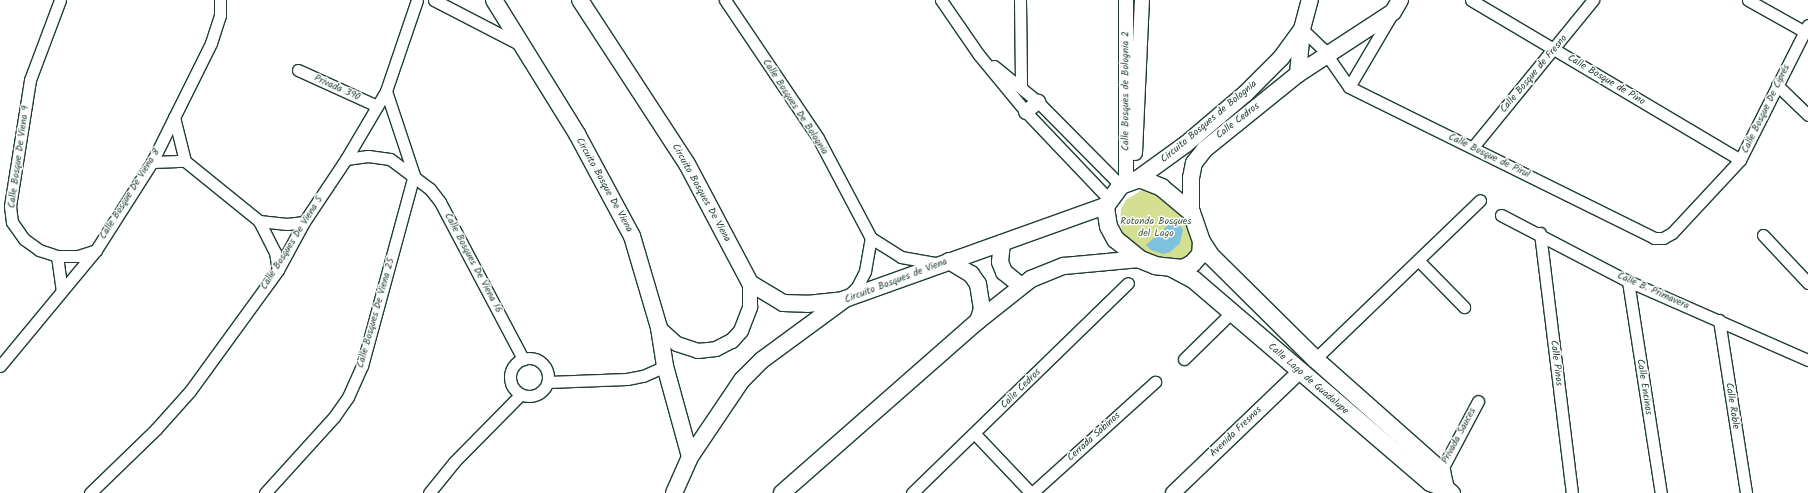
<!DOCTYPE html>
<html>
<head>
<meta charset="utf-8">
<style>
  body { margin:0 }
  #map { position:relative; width:1808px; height:493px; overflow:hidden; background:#fff; font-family:Kalam,sans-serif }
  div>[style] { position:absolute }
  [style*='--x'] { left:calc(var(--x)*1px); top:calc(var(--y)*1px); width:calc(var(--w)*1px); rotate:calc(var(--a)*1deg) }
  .green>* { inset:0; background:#d4df92 }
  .water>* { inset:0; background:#7ec2df }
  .roads { filter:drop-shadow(1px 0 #1f3d34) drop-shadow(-1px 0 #1f3d34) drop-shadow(0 1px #1f3d34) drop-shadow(0 -1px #1f3d34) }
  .minor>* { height:11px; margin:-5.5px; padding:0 5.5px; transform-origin:5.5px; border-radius:5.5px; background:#fff }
  .minor>.ring { margin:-5.5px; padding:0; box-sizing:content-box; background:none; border:11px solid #fff; border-radius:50% }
  .tertiary>* { height:14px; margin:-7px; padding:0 7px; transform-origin:7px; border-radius:7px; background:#fff }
  .secondary>* { height:16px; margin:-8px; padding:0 8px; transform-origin:8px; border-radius:8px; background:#fff }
  .primary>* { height:17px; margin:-8.5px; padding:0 8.5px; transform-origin:8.5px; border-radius:8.5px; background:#fff }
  span { translate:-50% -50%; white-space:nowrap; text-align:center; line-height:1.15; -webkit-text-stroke:3px #fff; paint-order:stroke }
  .street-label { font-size:10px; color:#1f3d34 }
  .park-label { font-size:10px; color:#435d47 }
</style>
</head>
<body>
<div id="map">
  <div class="green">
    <i style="clip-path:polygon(1142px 190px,1151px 190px,1178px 207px,1194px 231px,1192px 257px,1184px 264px,1156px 263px,1124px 237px,1120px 224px,1121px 209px,1126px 200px)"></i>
  </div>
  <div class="water">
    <i style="clip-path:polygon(1176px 218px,1183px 230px,1180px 243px,1170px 252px,1163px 254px,1151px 250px,1146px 245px)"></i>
  </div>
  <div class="roads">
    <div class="minor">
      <i style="--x:60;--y:0;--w:85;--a:110.6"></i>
      <i style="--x:30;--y:80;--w:128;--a:99"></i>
      <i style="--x:10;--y:206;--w:16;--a:83"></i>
      <i style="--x:12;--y:222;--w:21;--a:55"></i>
      <i style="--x:24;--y:239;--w:19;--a:36"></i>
      <i style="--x:39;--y:250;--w:19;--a:18"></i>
      <i style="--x:57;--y:256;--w:21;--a:0"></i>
      <i style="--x:78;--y:256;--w:19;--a:-18"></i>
      <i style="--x:434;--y:0;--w:96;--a:27.4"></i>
      <i style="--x:725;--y:0;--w:166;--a:56"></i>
      <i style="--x:818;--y:138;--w:113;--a:62.1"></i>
      <i style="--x:871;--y:238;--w:36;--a:32"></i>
      <i style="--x:901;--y:257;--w:40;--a:10"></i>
      <i style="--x:941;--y:0;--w:67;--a:55.4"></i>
      <i style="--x:979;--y:55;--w:74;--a:50.5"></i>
      <i style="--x:1026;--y:112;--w:119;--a:46.4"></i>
      <i style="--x:1020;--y:0;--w:87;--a:89.3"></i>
      <i style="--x:1471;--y:0;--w:313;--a:30.7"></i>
      <i style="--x:1748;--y:0;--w:65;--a:29.3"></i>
      <i style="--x:1302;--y:29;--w:28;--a:44"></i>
      <i style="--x:1322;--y:48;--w:47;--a:55.3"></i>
      <i style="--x:1349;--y:87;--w:340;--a:26.3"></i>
      <i style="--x:1654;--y:238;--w:9;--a:0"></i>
      <i style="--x:1663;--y:238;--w:10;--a:-29"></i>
      <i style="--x:1672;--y:233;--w:100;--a:-47"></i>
      <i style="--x:1740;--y:160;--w:151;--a:-63.3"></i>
      <i style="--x:994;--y:66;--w:57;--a:39.3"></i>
      <i style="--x:1038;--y:102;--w:117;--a:45.3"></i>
      <i style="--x:298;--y:70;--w:87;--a:24.5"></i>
      <i style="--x:1777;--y:85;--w:43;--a:44.1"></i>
      <i style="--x:1349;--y:87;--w:85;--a:-59.5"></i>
      <i style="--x:386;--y:91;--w:89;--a:71.6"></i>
      <i style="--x:174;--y:117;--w:45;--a:76"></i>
      <i style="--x:185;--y:161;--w:95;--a:39"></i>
      <i style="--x:259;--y:221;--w:35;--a:63"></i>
      <i style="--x:275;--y:252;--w:18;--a:81"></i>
      <i style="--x:1473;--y:147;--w:190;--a:-50.8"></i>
      <i style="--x:346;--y:159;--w:22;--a:-8"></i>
      <i style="--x:368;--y:156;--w:22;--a:8"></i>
      <i style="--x:390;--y:159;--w:50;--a:36.9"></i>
      <i style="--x:430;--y:189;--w:16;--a:52"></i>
      <i style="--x:440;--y:202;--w:178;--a:62.1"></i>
      <i style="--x:152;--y:162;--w:33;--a:-2"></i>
      <i style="--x:1501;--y:215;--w:143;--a:27.5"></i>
      <i style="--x:1628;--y:281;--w:197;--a:23.7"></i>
      <i style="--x:259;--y:221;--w:28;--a:6"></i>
      <i style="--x:287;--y:224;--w:17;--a:-7"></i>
      <i style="--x:1540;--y:233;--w:262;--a:83"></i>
      <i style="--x:1763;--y:235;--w:66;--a:46.8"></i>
      <i style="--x:57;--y:256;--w:35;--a:82"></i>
      <i style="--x:1418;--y:260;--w:66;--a:45.6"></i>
      <i style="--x:1628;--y:281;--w:215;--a:81.2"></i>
      <i style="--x:847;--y:297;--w:14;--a:-45"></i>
      <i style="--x:857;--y:287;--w:18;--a:-63"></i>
      <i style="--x:865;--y:271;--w:34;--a:-80"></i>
      <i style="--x:1719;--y:320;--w:175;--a:81.1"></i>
      <i class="ring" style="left:510px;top:358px;width:27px;height:27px"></i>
      <i style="--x:1184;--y:359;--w:67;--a:-44.4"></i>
      <i style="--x:1315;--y:359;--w:229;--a:-43.9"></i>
      <i style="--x:0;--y:366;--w:151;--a:-50.4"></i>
      <i style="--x:96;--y:250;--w:104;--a:-57.5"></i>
      <i style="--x:152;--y:162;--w:133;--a:-63.6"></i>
      <i style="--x:211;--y:43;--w:29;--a:-72"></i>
      <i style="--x:220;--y:15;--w:15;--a:-90"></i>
      <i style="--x:548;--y:382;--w:79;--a:-2.2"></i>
      <i style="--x:627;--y:379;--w:16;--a:-11"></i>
      <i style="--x:643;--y:376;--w:24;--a:-24"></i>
      <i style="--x:975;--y:434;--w:81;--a:46.5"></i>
      <i style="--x:1441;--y:471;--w:79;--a:-62.1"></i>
      <i style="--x:90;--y:493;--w:92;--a:-44.1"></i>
      <i style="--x:156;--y:429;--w:51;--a:-48.2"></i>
      <i style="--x:190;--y:391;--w:150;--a:-54"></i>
      <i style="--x:278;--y:270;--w:55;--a:-61.6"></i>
      <i style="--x:304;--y:222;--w:76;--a:-56.3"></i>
      <i style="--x:346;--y:159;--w:79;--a:-59.5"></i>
      <i style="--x:386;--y:91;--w:96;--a:-71.2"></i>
      <i style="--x:265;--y:493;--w:103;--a:-47.8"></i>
      <i style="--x:334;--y:417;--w:24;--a:-55"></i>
      <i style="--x:348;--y:397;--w:34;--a:-66"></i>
      <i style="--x:362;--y:366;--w:198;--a:-74.8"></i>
      <i style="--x:429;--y:493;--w:40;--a:-51"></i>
      <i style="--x:454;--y:462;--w:95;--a:-45.4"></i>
      <i style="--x:912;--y:493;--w:301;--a:-44.2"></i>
      <i style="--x:1032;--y:493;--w:166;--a:-42.1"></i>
    </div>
    <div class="tertiary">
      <i style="--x:1026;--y:112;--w:16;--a:-40"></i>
      <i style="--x:1135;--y:153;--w:153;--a:-87.4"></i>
      <i style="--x:1126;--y:181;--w:181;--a:-90"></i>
      <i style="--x:659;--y:328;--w:24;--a:42"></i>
      <i style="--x:677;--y:344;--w:22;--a:18"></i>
      <i style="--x:698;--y:351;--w:18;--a:-6"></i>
      <i style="--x:716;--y:349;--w:18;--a:-27"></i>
      <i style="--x:732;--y:341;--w:13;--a:-48"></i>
      <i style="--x:741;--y:331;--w:26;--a:-69"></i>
      <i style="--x:750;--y:307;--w:24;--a:-90"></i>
      <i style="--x:1173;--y:493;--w:176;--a:-43.8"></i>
    </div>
    <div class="secondary">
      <i style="--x:494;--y:0;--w:158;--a:58.2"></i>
      <i style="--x:577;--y:134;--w:116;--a:61.7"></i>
      <i style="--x:632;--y:236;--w:96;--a:73.6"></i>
      <i style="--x:659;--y:328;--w:38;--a:81"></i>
      <i style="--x:665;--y:366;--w:94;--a:74.6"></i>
      <i style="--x:580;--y:0;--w:196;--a:56.9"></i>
      <i style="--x:687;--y:164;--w:135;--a:62.1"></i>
      <i style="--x:750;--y:283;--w:39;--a:31"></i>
      <i style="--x:783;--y:303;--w:24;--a:2"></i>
      <i style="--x:807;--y:304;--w:36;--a:-6"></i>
      <i style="--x:1298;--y:74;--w:45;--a:-84.9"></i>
      <i style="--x:1139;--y:178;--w:58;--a:-35.9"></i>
      <i style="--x:1186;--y:144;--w:77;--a:-40.3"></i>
      <i style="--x:1245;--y:94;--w:51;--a:-45"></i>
      <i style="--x:1281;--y:58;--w:36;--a:-54"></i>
      <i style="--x:1302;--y:29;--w:30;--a:-75"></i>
      <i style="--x:1191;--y:212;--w:34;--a:-90"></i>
      <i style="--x:1191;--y:178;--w:15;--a:-79"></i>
      <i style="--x:1194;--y:163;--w:18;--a:-52"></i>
      <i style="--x:1205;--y:149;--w:119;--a:-38.9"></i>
      <i style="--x:1298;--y:74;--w:113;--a:-33.1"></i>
      <i style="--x:1393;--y:12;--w:14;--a:-60"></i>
      <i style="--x:1002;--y:243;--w:19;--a:96"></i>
      <i style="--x:1000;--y:262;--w:11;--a:68"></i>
      <i style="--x:1004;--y:272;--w:22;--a:39"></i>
      <i style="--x:949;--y:261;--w:26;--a:31"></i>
      <i style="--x:971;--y:274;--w:12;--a:55"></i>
      <i style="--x:978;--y:284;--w:25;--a:81"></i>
      <i style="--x:982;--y:309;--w:13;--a:108"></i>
      <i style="--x:674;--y:493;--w:39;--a:-66"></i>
      <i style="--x:690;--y:457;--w:93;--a:-56"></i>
      <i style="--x:742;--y:380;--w:28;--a:-45"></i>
      <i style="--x:762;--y:360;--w:103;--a:-36.3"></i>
      <i style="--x:845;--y:299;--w:276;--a:-19.7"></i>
      <i style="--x:782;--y:493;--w:261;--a:-41.3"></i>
      <i style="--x:978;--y:321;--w:68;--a:-38.4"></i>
      <i style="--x:1031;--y:279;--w:35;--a:-22"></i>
      <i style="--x:1064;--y:266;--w:76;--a:-5.3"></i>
    </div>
    <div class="primary">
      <i style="--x:1139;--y:178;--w:24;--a:22"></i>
      <i style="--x:1161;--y:187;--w:39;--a:40"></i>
      <i style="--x:1191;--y:212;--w:31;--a:71"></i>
      <i style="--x:1201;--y:241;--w:13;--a:94"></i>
      <i style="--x:1200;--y:254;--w:12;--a:132"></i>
      <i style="--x:1192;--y:263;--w:11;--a:153"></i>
      <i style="--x:1182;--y:268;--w:27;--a:-174"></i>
      <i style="--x:1155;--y:265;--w:16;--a:-158"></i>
      <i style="--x:1140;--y:259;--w:32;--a:-141"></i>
      <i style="--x:1115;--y:239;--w:15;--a:-118"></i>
      <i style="--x:1108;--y:226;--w:20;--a:-99"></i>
      <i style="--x:1105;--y:206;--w:26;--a:-54"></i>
      <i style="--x:1120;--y:185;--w:20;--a:-20"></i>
      <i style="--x:1201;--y:241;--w:17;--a:57"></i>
      <i style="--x:1210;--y:255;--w:148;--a:44.7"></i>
      <i style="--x:1315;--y:359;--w:169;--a:41.6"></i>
      <i style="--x:1441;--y:471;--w:17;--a:77"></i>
      <i style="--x:1172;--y:268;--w:24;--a:28"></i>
      <i style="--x:1193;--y:279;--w:312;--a:40.6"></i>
      <i style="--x:1430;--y:482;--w:16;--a:22"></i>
      <i style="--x:1445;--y:488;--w:8;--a:40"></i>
    </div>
  </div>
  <div class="street-label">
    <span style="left:1534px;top:74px;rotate:-50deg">Calle Bosque de Fresno</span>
    <span style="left:1606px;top:80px;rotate:31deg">Calle Bosque de Pino</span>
    <span style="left:337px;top:88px;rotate:24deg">Privada 390</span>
    <span style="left:1126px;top:91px;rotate:-90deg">Calle Bosques de Bolognia 2</span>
    <span style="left:795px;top:107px;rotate:57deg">Calle Bosques De Bolognia</span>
    <span style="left:1766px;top:109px;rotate:-64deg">Calle Bosque De Ciprés</span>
    <span style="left:1238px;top:121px;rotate:-38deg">Calle Cedros</span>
    <span style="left:1209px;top:122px;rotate:-40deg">Circuito Bosques de Bolognia</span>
    <span style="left:1489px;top:156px;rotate:26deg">Calle Bosque de Pirul</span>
    <span style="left:19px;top:157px;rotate:-82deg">Calle Bosque De Viena 9</span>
    <span style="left:604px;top:185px;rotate:61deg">Circuito Bosque De Viena</span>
    <span style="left:701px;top:193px;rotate:61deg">Circuito Bosques De Viena</span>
    <span style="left:130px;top:194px;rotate:-58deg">Calle Bosque De Viena 8</span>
    <span style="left:292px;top:243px;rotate:-58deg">Calle Bosques De Viena 5</span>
    <span style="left:473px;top:263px;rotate:62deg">Calle Bosques De Viena 16</span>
    <span style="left:896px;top:281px;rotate:-21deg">Circuito Bosques de Viena</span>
    <span style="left:1653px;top:291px;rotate:24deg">Calle B. Primavera</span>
    <span style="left:376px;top:313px;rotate:-74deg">Calle Bosques De Viena 25</span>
    <span style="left:1556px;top:363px;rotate:83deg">Calle Pinos</span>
    <span style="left:1308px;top:379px;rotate:41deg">Calle Lago de Guadalupe</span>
    <span style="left:1644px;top:387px;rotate:81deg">Calle Encinos</span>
    <span style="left:1021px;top:389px;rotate:-45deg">Calle Cedros</span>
    <span style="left:1732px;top:406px;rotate:81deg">Calle Roble</span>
    <span style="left:1236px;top:432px;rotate:-44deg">Avenida Fresnos</span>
    <span style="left:1459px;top:436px;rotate:-62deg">Privada Sauces</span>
    <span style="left:1094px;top:437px;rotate:-42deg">Cerrada Sabinos</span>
  </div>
  <div class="park-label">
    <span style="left:1156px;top:227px">Rotonda Bosques<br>del Lago</span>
  </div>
</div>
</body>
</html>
